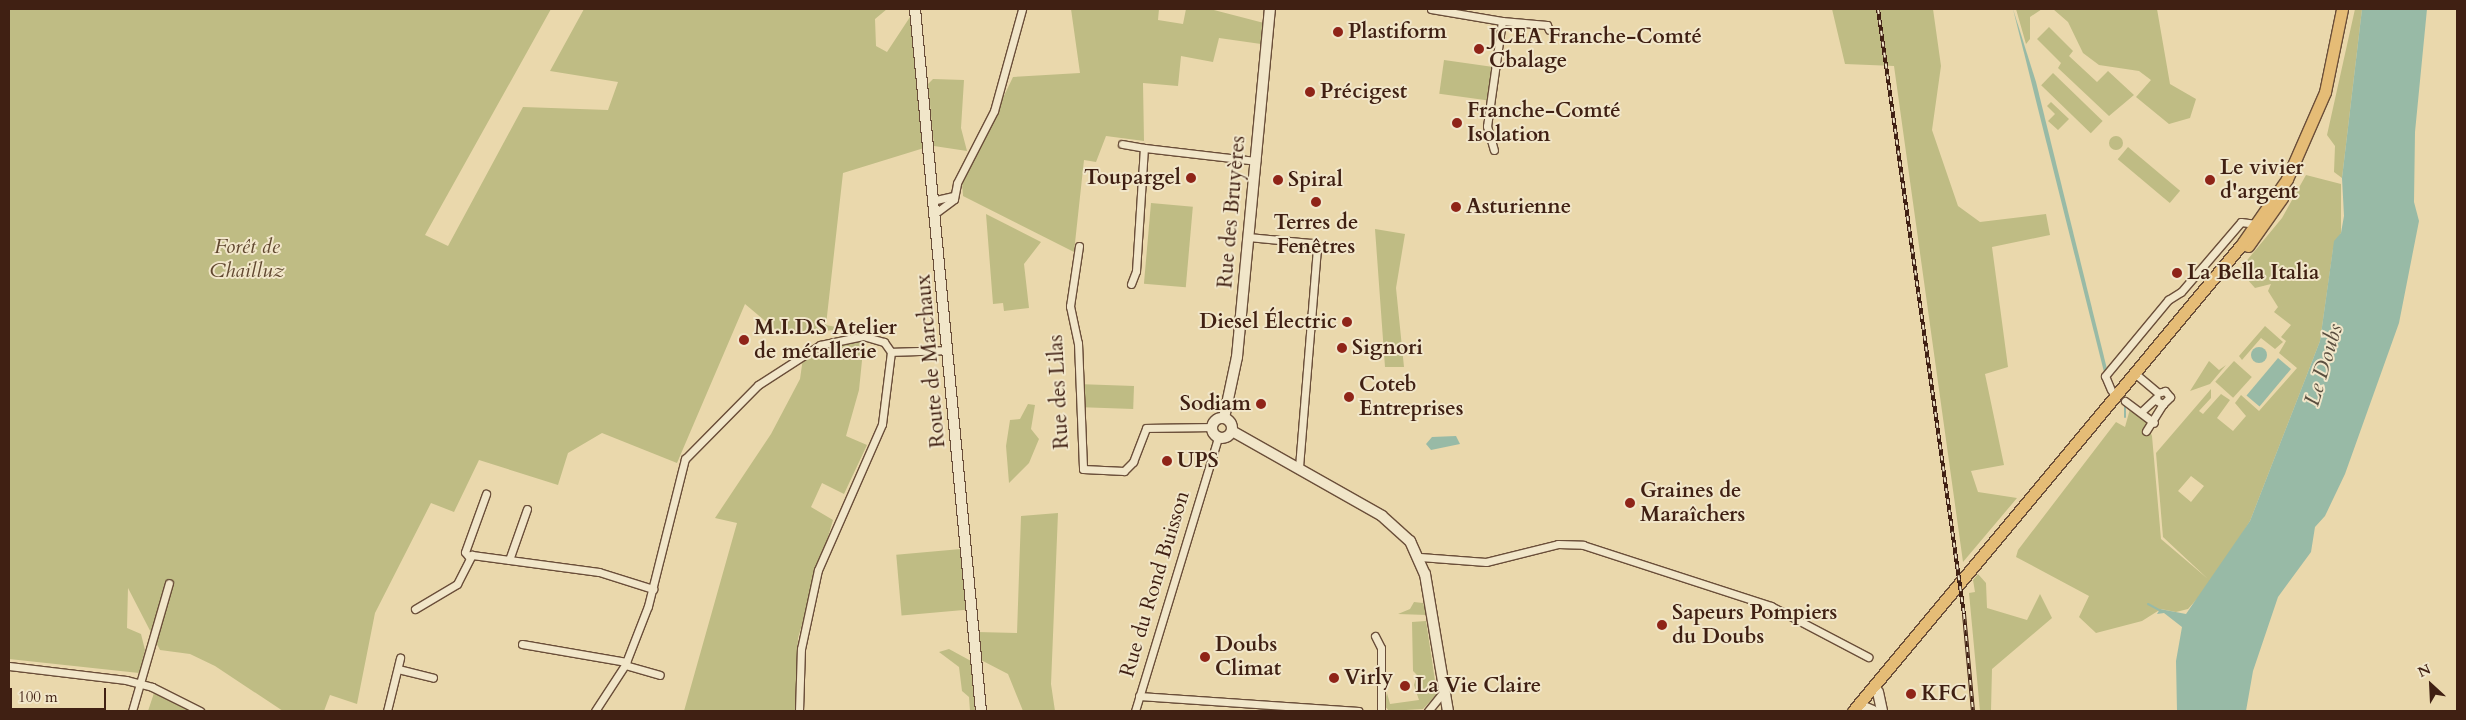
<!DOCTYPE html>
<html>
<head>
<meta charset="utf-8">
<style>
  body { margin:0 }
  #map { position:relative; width:2466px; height:720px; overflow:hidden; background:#ead8ac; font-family:Cardo,serif }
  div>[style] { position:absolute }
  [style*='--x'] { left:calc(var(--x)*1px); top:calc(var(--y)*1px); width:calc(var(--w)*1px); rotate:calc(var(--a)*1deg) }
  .green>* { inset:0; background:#bfbc84; transform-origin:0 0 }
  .round { border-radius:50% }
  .water>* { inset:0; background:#98baa6; transform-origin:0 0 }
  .stream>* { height:2px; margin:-1px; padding:0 1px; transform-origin:1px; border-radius:1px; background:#98baa6 }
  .roads { filter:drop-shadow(1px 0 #6a4e39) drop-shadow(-1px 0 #6a4e39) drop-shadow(0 1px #6a4e39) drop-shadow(0 -1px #6a4e39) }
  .street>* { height:7px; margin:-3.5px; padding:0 3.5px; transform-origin:3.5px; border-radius:3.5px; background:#f1e6c9 }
  .secondary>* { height:10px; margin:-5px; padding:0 5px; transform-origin:5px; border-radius:5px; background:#f1e6c9 }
  .secondary>.ring { margin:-5px; padding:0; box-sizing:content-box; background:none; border:10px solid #f1e6c9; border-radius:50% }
  .primary>* { height:11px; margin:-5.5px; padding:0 5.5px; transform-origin:5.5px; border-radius:5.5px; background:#e5bc76 }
  .rail>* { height:4px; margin-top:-2px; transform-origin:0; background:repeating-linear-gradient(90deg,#f1e6c9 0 5.5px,#402013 0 11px); box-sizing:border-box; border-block:1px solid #402013 }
  .dots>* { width:14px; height:14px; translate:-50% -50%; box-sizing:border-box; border:2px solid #f1e6c9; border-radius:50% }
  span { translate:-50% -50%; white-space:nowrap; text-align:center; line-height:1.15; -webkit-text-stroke:4px #f1e6c9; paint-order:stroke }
  .poi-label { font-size:21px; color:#402013; font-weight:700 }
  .left { translate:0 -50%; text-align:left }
  .right { translate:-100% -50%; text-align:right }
  .street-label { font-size:21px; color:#402013 }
  .park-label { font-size:21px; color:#60472f; font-style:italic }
  .water-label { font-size:22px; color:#5a4e3f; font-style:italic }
  .frame { position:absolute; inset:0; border:10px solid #402013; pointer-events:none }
  .north { position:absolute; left:2406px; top:660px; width:50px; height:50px; -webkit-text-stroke:4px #f1e6c9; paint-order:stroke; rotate:335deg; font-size:14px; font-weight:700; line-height:20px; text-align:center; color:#402013 }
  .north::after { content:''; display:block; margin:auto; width:18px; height:22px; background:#402013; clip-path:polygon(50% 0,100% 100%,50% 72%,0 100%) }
  .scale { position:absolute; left:10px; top:688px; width:96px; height:22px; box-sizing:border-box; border:2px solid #402013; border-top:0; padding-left:6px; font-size:15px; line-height:18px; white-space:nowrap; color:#402013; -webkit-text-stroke:4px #f1e6c9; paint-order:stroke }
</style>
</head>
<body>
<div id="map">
  <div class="green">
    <i style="clip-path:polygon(9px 9px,551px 9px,425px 235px,448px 246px,523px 107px,608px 110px,618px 82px,550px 71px,584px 9px,887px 9px,875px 19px,876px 46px,887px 52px,910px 17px,924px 148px,843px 173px,826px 325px,846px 329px,782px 335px,745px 304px,677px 463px,602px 433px,568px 453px,558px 485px,479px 460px,454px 512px,431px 503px,375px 613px,357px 704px,330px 695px,324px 711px,283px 711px,215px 666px,190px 654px,160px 650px,128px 588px,127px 628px,141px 634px,145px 650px,139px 673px,9px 659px)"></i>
    <i style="clip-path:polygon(1071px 9px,1159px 9px,1158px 20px,1183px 24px,1186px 9px,1210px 9px,1264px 23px,1261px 44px,1219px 38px,1213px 62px,1181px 56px,1178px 86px,1143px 83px,1144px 141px,1106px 136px,1096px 162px,1084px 160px,1074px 252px,963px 196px,962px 183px,1013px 77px,1080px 73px)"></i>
    <i style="clip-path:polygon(1832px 9px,1933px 9px,1941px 66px,1932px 130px,1958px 206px,1980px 222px,2046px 214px,2050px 235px,1992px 247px,2008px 367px,1985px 374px,2004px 465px,1971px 471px,1978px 492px,2017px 498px,1963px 562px,1894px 66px,1845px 64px)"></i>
    <i style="clip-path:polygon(2016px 9px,2042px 9px,2030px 17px,2030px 39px,2026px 44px)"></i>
    <i style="clip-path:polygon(2053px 9px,2157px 9px,2170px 84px,2196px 99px,2190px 118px,2169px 124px,2136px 97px,2151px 80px,2139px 71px,2099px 65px,2083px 53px,2068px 22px)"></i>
    <i style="clip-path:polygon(2355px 9px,2362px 9px,2342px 178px,2334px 172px,2335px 146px,2327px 135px)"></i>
    <i style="clip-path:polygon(2049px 27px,2073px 51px,2069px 56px,2097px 82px,2108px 71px,2134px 95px,2109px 116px,2058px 68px,2061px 63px,2037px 39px)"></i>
    <i style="left:1444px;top:60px;width:48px;height:34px;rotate:8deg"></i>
    <i style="left:2053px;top:73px;width:69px;height:17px;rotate:44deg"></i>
    <i style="clip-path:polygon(933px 79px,964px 80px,961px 128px,967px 151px,934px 146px,928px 84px)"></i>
    <i style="clip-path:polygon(2051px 102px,2069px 119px,2058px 130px,2048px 121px,2055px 114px,2047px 106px)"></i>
    <i class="round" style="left:2109px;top:136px;width:14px;height:14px"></i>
    <i style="left:2128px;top:147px;width:68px;height:16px;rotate:40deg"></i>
    <i style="clip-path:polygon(evenodd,2306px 175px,2341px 184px,2341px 233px,2333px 249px,2320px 341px,2250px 521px,2212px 582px,2188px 609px,2176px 612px,2161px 609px,2142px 621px,2096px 633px,2079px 617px,2089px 596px,2016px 557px,2018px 550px,2116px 422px,2125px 427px,2130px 409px,2145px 419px,2152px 436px,2161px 539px,2208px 579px,2163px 537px,2156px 453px,2211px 389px,2211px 398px,2199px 411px,2203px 414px,2221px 394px,2230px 400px,2217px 418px,2233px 431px,2246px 416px,2235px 403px,2241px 395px,2259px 411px,2297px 368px,2279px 353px,2286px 341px,2281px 337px,2291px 325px,2274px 312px,2278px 307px,2268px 291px,2271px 284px,2255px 288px,2239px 270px,2282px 218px,2306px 175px,2191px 476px,2204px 486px,2191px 502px,2178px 491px,2191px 476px)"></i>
    <i style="left:1151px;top:203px;width:42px;height:81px;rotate:5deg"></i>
    <i style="clip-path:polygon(986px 214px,1041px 242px,1024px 264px,1029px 308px,1004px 311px,1003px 303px,993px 304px)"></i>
    <i style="clip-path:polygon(1375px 229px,1405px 234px,1396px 288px,1404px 367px,1385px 367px)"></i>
    <i style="clip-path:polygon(2265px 326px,2283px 342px,2275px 349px,2261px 338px,2242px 360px,2239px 356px)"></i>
    <i style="clip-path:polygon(852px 339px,864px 341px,859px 390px,846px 436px,867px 445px,844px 494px,822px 483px,811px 507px,833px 520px,798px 638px,795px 711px,684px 711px,737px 523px,715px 518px,771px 434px,800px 379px,803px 358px)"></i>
    <i style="clip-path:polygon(2209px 361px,2219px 370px,2226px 365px,2210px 384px,2190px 391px)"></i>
    <i style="left:2234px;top:361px;width:24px;height:28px;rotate:42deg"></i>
    <i style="left:1134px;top:386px;width:23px;height:50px;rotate:92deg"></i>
    <i style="clip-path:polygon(1028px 404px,1035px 405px,1031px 429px,1039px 439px,1029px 463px,1009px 483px,1006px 446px,1010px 420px,1020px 419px)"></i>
    <i style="clip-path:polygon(1058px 513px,1051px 684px,1055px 711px,1023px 711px,1008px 674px,979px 659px,977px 632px,1017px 633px,1021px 516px)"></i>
    <i style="left:961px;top:549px;width:61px;height:65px;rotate:85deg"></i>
    <i style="clip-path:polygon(1978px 574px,1986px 583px,1987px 608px,2027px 620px,2040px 594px,2052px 618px,1992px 669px,1991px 711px,1980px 711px,1969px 593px,1975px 592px,1973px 580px)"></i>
    <i style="clip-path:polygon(1414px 602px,1423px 603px,1427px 615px,1398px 614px,1410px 609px)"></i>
    <i style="clip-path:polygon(1426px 621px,1437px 694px,1423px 709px,1389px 711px,1384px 705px,1387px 693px,1390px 704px,1419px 700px,1414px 685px,1417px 675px,1413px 671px,1412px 622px)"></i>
    <i style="clip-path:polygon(949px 649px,971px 661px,975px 711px,970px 711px,969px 697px,962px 691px,959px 667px,939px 652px)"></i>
    <i style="clip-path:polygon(154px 693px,191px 711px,148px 711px)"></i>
  </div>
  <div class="water">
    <i style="clip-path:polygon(2013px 9px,2036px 82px,2107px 369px,2104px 372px)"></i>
    <i style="clip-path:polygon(2362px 9px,2427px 9px,2415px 132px,2414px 202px,2419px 221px,2399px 323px,2345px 474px,2325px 516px,2315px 527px,2311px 552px,2278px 597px,2253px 671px,2246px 711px,2177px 711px,2176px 661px,2182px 627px,2164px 613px,2157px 614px,2160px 609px,2186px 614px,2250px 521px,2320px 341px,2334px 241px,2341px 233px,2344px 216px,2342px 178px)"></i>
    <i class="round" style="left:2251px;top:347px;width:16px;height:16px"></i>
    <i style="left:2278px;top:358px;width:17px;height:49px;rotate:40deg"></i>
    <i style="clip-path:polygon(1432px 437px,1456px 436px,1460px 444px,1431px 450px,1426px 444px)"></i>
  </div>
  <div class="stream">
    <i style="--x:2125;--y:417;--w:14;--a:-90"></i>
    <i style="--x:2148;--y:604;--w:15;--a:28"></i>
  </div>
  <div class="roads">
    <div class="street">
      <i style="--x:1431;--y:9;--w:72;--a:9.6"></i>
      <i style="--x:1502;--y:21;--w:106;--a:98.1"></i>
      <i style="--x:1487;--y:126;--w:25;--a:74"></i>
      <i style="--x:1502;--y:21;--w:45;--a:5.1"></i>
      <i style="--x:1547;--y:25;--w:5;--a:68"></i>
      <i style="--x:1122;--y:144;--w:22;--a:10"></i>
      <i style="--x:936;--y:200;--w:18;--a:-13"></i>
      <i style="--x:937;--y:212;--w:21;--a:-37"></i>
      <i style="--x:954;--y:199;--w:16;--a:-79"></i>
      <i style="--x:957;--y:183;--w:81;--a:-62.8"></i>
      <i style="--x:994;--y:111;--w:106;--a:-74.6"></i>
      <i style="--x:1248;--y:237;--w:63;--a:5.4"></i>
      <i style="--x:1311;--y:243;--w:8;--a:40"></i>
      <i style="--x:1317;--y:248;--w:221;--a:94.7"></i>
      <i style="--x:1079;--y:246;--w:61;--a:98.5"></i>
      <i style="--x:1070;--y:306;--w:38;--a:78"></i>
      <i style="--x:1078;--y:343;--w:126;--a:87.7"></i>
      <i style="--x:1083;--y:469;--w:41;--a:2.8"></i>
      <i style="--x:1124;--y:471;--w:13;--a:-45"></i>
      <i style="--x:1133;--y:462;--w:36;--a:-69"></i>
      <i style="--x:1146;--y:428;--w:66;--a:-0.9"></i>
      <i style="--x:1131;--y:284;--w:14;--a:-69"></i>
      <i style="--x:1136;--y:271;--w:123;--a:-86.3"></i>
      <i style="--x:1144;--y:148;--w:113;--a:6.6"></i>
      <i style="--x:2138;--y:376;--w:26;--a:40"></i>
      <i style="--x:2111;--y:390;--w:15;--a:-113"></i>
      <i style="--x:2105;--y:376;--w:99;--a:-50.3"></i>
      <i style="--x:2168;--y:300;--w:15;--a:-32"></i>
      <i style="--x:2181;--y:292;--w:92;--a:-49.4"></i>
      <i style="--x:2241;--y:222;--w:15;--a:8"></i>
      <i style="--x:2125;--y:401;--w:36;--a:37"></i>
      <i style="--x:2157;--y:401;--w:7;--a:27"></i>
      <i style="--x:2163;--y:404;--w:10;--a:-45"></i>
      <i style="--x:2170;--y:397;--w:8;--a:-130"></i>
      <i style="--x:2165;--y:391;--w:7;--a:164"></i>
      <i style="--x:2141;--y:412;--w:21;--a:-43"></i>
      <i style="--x:2146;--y:431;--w:32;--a:-58"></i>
      <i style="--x:469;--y:557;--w:6;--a:-129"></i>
      <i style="--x:465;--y:552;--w:62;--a:-70.1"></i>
      <i style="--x:1420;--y:557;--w:66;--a:4.3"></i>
      <i style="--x:1486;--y:562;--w:74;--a:-14"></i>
      <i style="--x:1558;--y:544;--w:25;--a:2"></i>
      <i style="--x:1583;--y:545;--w:198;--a:18"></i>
      <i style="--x:1771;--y:606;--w:110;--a:27.7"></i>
      <i style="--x:509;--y:560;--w:54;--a:-70.6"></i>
      <i style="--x:415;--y:609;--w:49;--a:-30.8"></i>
      <i style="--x:457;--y:584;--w:33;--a:-63"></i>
      <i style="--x:472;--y:555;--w:128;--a:7.6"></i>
      <i style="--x:599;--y:572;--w:57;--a:17.5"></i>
      <i style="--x:1375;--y:636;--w:13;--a:63"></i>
      <i style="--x:1381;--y:648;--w:63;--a:90"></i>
      <i style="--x:522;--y:644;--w:106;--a:9.8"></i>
      <i style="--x:625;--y:665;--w:36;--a:16"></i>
      <i style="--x:9;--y:666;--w:118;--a:6.8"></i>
      <i style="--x:126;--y:680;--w:27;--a:15"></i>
      <i style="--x:152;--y:687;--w:54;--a:26.6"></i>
      <i style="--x:398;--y:669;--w:36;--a:14"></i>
      <i style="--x:1139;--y:696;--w:220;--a:3.9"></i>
      <i style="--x:132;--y:711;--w:133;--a:-73.9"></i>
      <i style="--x:387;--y:711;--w:55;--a:-76.2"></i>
      <i style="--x:595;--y:711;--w:55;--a:-56.9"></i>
      <i style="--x:625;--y:665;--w:63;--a:-68.7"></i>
      <i style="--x:648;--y:606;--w:152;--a:-75.9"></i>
      <i style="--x:685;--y:459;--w:104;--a:-45.4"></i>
      <i style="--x:758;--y:385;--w:74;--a:-32.8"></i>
      <i style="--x:820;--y:345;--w:44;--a:-11.8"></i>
      <i style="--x:863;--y:336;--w:22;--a:16"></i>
      <i style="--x:884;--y:342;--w:12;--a:55"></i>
      <i style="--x:799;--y:711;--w:62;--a:-88.2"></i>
      <i style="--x:801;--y:649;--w:81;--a:-77.9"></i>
      <i style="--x:818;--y:570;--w:159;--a:-66.3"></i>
      <i style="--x:882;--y:424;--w:73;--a:-82.9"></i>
      <i style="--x:891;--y:352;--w:57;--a:-2"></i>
      <i style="--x:1135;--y:711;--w:285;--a:-73.1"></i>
      <i style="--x:1428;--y:711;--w:27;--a:-51"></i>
    </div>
    <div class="secondary">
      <i style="--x:915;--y:9;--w:705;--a:84.63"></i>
      <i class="ring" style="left:1212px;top:418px;width:10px;height:10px"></i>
      <i style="--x:1224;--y:418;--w:62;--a:-78"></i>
      <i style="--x:1237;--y:357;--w:350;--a:-84.6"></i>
      <i style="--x:1232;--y:431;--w:172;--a:29.5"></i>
      <i style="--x:1382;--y:516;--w:38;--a:42"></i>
      <i style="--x:1410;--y:541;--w:36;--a:66"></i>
      <i style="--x:1425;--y:574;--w:139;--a:80.5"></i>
      <i style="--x:1878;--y:692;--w:19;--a:78"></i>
      <i style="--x:1859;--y:705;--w:15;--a:23"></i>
    </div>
    <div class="primary">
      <i style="--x:2248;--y:246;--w:59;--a:-54.7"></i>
      <i style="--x:1853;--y:711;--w:608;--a:-50.21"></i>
      <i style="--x:2242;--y:244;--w:79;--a:-55.3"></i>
      <i style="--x:2287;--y:179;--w:95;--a:-66.4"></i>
      <i style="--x:2325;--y:92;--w:85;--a:-78.4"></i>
    </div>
  </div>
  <div class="rail">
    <i style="--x:1878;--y:9;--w:611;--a:81.91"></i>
    <i style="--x:1964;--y:614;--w:97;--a:84.7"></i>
  </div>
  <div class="dots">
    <i style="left:1338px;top:32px;background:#8f2418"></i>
    <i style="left:1479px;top:49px;background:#8f2418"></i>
    <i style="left:1310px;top:92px;background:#8f2418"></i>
    <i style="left:1457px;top:123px;background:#8f2418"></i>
    <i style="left:1191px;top:178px;background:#8f2418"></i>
    <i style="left:1278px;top:180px;background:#8f2418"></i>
    <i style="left:2210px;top:180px;background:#8f2418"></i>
    <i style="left:1316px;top:202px;background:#8f2418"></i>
    <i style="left:1456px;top:207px;background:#8f2418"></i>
    <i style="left:2177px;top:273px;background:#8f2418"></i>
    <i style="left:1347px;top:322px;background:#8f2418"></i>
    <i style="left:744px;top:340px;background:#8f2418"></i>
    <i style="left:1342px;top:348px;background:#8f2418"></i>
    <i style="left:1349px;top:397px;background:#8f2418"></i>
    <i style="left:1261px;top:404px;background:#8f2418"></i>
    <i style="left:1167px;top:461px;background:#8f2418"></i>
    <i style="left:1630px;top:503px;background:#8f2418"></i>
    <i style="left:1662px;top:625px;background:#8f2418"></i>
    <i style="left:1205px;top:657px;background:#8f2418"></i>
    <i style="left:1334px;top:678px;background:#8f2418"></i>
    <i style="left:1405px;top:686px;background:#8f2418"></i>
    <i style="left:1911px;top:694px;background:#8f2418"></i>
  </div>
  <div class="poi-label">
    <span class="left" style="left:1348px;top:32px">Plastiform</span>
    <span class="left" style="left:1489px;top:49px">JCEA Franche-Comté<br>Cbalage</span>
    <span class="left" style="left:1320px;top:92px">Précigest</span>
    <span class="left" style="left:1467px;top:123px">Franche-Comté<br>Isolation</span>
    <span class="left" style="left:2220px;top:180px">Le vivier<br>d'argent</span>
    <span class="right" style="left:1181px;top:178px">Toupargel</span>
    <span class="left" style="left:1288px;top:180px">Spiral</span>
    <span class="left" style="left:1466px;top:207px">Asturienne</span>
    <span style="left:1316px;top:235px">Terres de<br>Fenêtres</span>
    <span class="left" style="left:2187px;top:273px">La Bella Italia</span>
    <span class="right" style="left:1337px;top:322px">Diesel Électric</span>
    <span class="left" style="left:754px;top:340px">M.I.D.S Atelier<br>de métallerie</span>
    <span class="left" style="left:1352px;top:348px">Signori</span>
    <span class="left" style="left:1359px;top:397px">Coteb<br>Entreprises</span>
    <span class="right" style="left:1251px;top:404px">Sodiam</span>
    <span class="left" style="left:1177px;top:461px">UPS</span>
    <span class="left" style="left:1640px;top:503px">Graines de<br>Maraîchers</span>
    <span class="left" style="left:1672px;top:625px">Sapeurs Pompiers<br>du Doubs</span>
    <span class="left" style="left:1215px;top:657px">Doubs<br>Climat</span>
    <span class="left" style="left:1344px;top:678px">Virly</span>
    <span class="left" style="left:1415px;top:686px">La Vie Claire</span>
    <span class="left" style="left:1921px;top:694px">KFC</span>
  </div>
  <div class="street-label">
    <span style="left:1232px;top:212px;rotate:-85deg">Rue des Bruyères</span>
    <span style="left:931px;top:361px;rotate:-95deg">Route de Marchaux</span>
    <span style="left:1059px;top:392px;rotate:-93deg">Rue des Lilas</span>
    <span style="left:1155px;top:584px;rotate:-73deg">Rue du Rond Buisson</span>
  </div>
  <div class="park-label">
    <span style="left:247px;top:259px">Forêt de<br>Chailluz</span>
  </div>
  <div class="water-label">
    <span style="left:2324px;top:365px;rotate:-73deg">Le Doubs</span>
  </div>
  <div class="frame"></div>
  <div class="north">N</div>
  <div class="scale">100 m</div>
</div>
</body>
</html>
